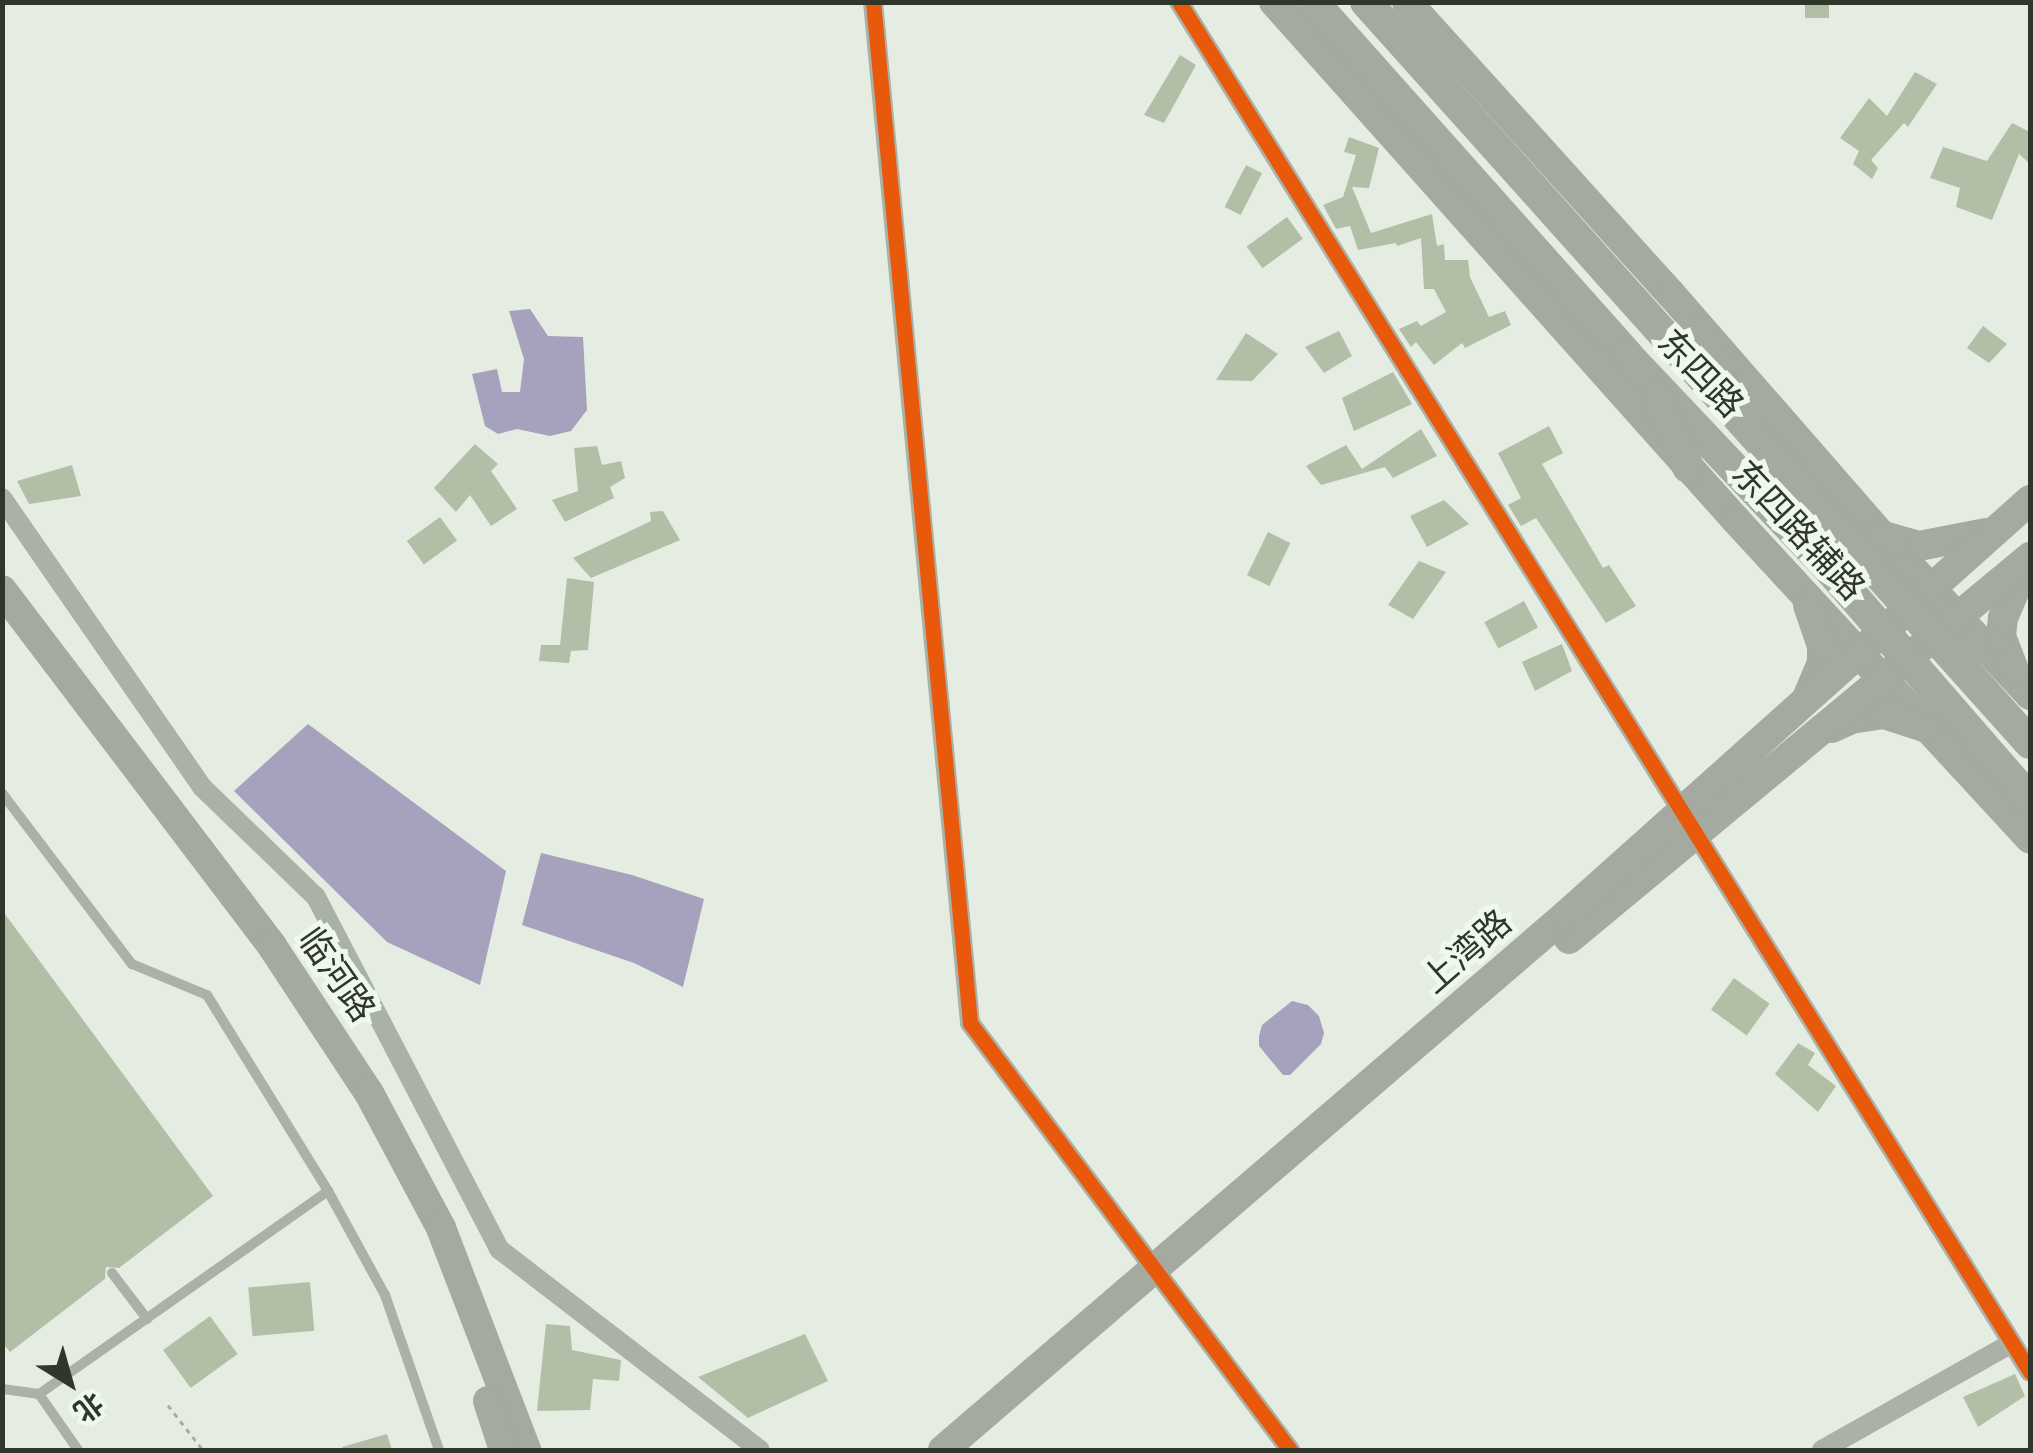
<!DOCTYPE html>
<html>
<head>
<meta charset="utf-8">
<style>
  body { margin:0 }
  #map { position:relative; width:2033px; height:1453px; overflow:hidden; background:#e5ede3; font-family:Signika,"Noto Sans SC",sans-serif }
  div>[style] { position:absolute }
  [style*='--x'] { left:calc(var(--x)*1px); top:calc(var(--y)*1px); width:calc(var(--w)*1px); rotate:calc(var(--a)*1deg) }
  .water>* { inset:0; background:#a6a1bc }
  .building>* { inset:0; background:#b2bfa6; transform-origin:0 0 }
  .path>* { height:2.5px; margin-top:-1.25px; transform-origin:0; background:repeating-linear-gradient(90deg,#a8aea5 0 5px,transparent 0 10px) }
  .service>* { height:10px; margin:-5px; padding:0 5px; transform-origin:5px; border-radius:5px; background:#aab1a7 }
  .minor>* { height:20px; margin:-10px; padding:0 10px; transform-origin:10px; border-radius:10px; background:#aab1a7 }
  .secondary>* { height:30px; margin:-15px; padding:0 15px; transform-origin:15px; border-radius:15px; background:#a4aaa0 }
  .primary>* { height:32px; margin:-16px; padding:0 16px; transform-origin:16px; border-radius:16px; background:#a4aaa0 }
  .cycleway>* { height:15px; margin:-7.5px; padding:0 7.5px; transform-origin:7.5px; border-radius:7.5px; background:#e8590c }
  span { translate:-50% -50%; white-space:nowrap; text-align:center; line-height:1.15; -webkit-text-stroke:10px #eef9eb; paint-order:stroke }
  .street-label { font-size:35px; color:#30372a }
  .frame { position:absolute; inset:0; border:5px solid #30372a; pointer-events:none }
  .north { position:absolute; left:20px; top:1333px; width:100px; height:100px; -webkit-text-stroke:8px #eef9eb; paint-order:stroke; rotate:143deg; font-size:28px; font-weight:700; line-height:40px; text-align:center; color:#30372a }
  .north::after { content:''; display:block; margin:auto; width:35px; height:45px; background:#30372a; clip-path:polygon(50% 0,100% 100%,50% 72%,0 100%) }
</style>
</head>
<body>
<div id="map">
  <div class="water">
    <i style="clip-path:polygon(530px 309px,548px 336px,583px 337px,587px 410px,571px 431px,550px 436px,517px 429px,498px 434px,485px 426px,472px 374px,497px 369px,502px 392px,520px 392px,524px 359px,509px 311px)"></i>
    <i style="clip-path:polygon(308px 724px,506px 871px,480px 985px,387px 942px,234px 791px)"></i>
    <i style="clip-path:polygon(541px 853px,632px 875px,704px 899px,683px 987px,634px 963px,522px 925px)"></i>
    <i style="clip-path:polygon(1292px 1001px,1308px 1005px,1319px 1016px,1324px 1033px,1321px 1044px,1290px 1075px,1283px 1075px,1259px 1046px,1259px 1036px,1262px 1025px)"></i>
  </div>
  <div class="building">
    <i style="left:1805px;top:2px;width:24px;height:16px"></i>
    <i style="clip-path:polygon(1180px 55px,1196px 65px,1174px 105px,1164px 123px,1144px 115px)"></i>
    <i style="clip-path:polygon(1915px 72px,1937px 84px,1908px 127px,1904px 123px,1871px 160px,1878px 168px,1872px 179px,1853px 164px,1859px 151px,1840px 138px,1869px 98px,1887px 116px)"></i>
    <i style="clip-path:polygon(2012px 123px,2030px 132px,2030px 164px,2019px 154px,1992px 220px,1956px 207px,1960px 188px,1930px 178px,1943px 147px,1987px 161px)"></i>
    <i style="clip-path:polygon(1349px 137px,1379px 148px,1369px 188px,1352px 187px,1371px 233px,1432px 214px,1437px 246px,1444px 244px,1445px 260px,1468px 260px,1470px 277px,1489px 317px,1505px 311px,1511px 325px,1465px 348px,1462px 343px,1434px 365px,1416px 342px,1411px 347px,1399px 329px,1417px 321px,1421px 326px,1446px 312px,1434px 289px,1424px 289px,1421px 238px,1397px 246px,1396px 243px,1358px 250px,1350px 226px,1336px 229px,1323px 205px,1343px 197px,1356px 155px,1344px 152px)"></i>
    <i style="left:1246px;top:165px;width:18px;height:47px;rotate:27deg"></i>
    <i style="left:1287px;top:217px;width:27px;height:50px;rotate:54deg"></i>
    <i style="clip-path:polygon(1983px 326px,2007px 344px,1989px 363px,1967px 348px)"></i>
    <i style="clip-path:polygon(1339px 331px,1352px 356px,1324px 373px,1305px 347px)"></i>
    <i style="clip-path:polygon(1246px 333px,1278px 354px,1252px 381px,1216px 380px)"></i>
    <i style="clip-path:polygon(1393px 372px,1412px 404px,1354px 431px,1342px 398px)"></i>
    <i style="clip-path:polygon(1549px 426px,1563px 453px,1542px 464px,1603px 568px,1609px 565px,1636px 606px,1606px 623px,1536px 518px,1521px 526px,1508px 505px,1521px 498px,1498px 453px)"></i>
    <i style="clip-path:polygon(1421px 429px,1437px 456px,1393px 478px,1385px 467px,1321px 485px,1306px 466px,1346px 445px,1362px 469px)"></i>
    <i style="clip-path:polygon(475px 444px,498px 464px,491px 471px,517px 509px,491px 526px,470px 495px,456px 512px,434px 488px)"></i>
    <i style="clip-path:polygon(597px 446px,602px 465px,621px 461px,625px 478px,610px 487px,614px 498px,565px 522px,552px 500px,578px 491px,574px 448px)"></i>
    <i style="clip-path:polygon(72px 465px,81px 496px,29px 504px,17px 481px)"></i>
    <i style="clip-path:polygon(1444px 500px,1469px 524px,1427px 547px,1410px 516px)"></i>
    <i style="clip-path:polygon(663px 511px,680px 540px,591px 578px,573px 558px,651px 521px,650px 512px)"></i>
    <i style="left:440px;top:517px;width:29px;height:41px;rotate:54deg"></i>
    <i style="left:1268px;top:532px;width:25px;height:48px;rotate:26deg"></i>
    <i style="clip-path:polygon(1419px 561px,1446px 572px,1413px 619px,1388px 605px)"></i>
    <i style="clip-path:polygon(567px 578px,594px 582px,588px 650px,571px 651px,569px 663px,539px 661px,541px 645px,560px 645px)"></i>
    <i style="left:1524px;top:601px;width:30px;height:45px;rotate:62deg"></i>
    <i style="clip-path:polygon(1562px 644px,1572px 671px,1535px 691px,1522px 662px)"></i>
    <i style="clip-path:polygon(2px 910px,213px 1196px,119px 1268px,106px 1267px,105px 1279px,10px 1352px,2px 1342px)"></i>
    <i style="left:1734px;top:978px;width:44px;height:39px;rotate:36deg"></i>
    <i style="clip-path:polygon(1798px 1043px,1815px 1053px,1808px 1065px,1836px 1086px,1818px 1112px,1775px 1074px)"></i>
    <i style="left:310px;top:1282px;width:49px;height:62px;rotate:85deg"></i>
    <i style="left:210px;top:1316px;width:47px;height:58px;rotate:54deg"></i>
    <i style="clip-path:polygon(546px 1324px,570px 1326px,572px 1350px,621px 1360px,619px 1381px,593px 1379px,590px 1410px,537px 1411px)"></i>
    <i style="clip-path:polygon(805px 1334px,828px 1381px,748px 1418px,698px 1377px)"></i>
    <i style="clip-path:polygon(2015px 1374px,2025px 1396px,1978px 1427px,1963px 1397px)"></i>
    <i style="clip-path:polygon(387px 1434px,392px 1450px,343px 1450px,342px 1447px)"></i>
  </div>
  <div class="path">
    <i style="--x:168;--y:1405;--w:57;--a:52.1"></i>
  </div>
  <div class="service">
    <i style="--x:2;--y:793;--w:215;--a:52.8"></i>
    <i style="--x:132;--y:964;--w:81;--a:22.5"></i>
    <i style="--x:207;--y:995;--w:230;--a:58.3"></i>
    <i style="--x:328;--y:1191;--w:353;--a:144.9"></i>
    <i style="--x:39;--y:1394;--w:37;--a:-172"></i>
    <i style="--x:328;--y:1191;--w:119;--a:61.3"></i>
    <i style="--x:385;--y:1295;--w:164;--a:70.8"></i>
    <i style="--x:112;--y:1273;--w:58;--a:52.7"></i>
    <i style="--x:39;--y:1394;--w:68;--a:55.1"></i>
  </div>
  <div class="minor">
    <i style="--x:873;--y:2;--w:1026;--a:84.57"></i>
    <i style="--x:970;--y:1023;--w:534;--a:53.15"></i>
    <i style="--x:1179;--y:2;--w:1613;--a:58.15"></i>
    <i style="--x:2;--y:498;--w:351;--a:55.3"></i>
    <i style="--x:202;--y:787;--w:158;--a:44"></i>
    <i style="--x:316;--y:897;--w:397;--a:62.5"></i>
    <i style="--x:499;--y:1249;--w:329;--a:37.6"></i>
    <i style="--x:1822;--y:1450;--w:218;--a:-29.4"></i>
  </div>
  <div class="secondary">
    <i style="--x:1274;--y:2;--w:693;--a:48.28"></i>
    <i style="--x:1735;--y:519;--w:435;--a:47.3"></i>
    <i style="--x:1407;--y:2;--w:394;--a:47.9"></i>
    <i style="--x:1671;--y:294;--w:318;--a:48.9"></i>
    <i style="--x:1880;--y:534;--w:220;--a:47"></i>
    <i style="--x:1880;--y:535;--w:41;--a:15.8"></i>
    <i style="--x:1919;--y:546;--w:67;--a:-11.1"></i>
    <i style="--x:2;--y:590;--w:447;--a:52.8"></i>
    <i style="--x:272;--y:946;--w:176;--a:56.6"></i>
    <i style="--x:369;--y:1093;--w:153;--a:61.9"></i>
    <i style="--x:441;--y:1228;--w:238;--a:69"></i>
    <i style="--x:2014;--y:670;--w:36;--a:-111"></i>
    <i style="--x:2001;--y:636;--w:18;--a:-84"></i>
    <i style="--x:2003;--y:618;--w:53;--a:-66.8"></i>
    <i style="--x:1807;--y:698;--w:39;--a:-67"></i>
    <i style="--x:1822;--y:662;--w:16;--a:-90"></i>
    <i style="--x:1822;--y:646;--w:43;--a:-108.9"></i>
    <i style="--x:1832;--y:728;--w:21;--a:-25"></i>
    <i style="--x:1851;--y:719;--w:33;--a:-9"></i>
    <i style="--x:1884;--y:714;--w:45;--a:18"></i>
    <i style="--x:1569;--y:939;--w:599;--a:-39.65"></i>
    <i style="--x:488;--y:1401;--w:52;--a:71.9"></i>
    <i style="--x:943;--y:1450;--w:821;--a:-40.65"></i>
    <i style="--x:1566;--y:915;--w:623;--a:-41.81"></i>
  </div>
  <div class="primary">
    <i style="--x:1313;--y:2;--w:472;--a:48.3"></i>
    <i style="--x:1627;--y:355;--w:299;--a:46.6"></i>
    <i style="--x:1832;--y:572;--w:302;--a:49"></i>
    <i style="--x:1366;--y:2;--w:995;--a:48.14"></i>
    <i style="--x:1703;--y:333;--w:62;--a:64.3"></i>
    <i style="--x:1656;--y:397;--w:77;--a:65.4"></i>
  </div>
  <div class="cycleway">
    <i style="--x:873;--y:2;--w:1026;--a:84.57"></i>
    <i style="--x:970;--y:1023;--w:534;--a:53.15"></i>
    <i style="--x:1179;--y:2;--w:1613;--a:58.15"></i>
  </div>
  <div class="street-label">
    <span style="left:1700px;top:374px;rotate:46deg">东四路</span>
    <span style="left:1798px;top:531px;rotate:47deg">东四路辅路</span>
    <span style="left:1467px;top:952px;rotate:-41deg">上湾路</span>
    <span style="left:336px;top:975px;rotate:55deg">临河路</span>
  </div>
  <div class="frame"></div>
  <div class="north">北</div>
</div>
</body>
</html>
